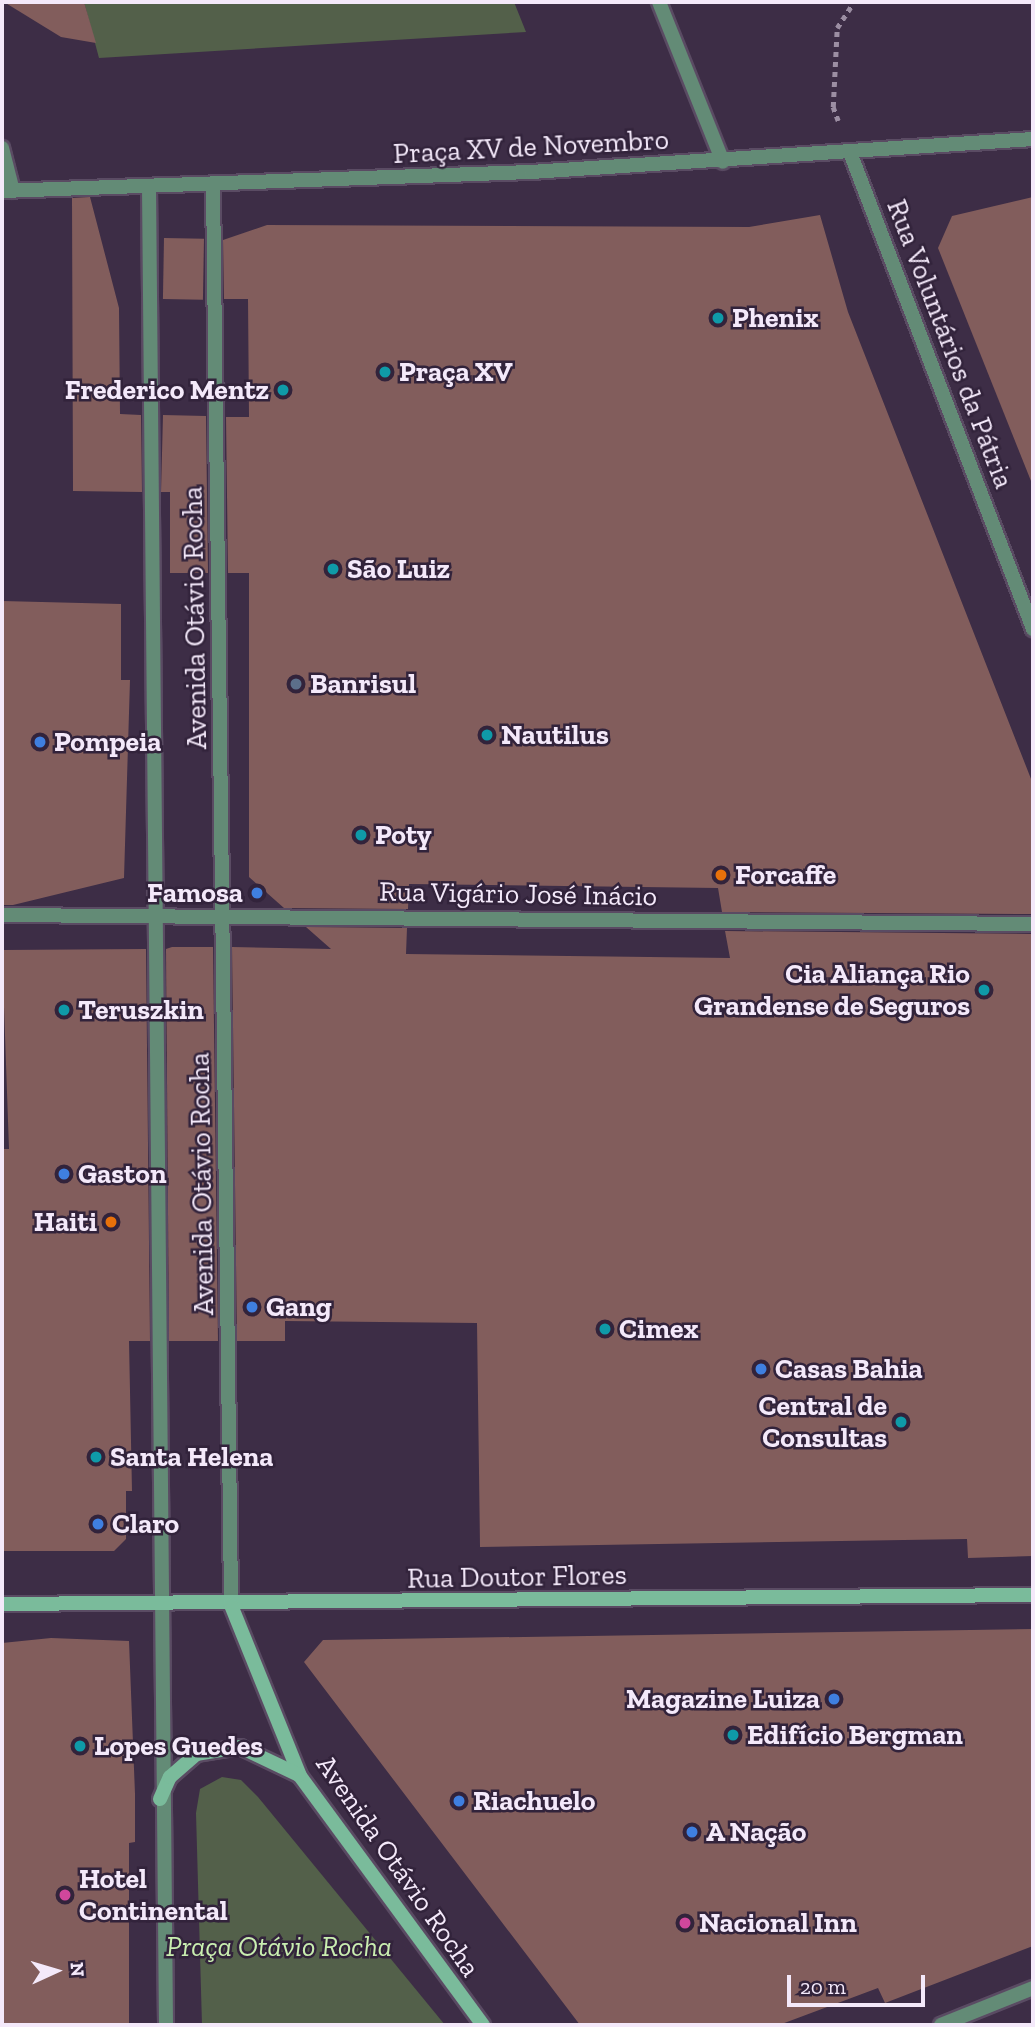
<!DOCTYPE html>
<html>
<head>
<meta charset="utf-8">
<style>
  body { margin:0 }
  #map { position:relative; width:1035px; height:2027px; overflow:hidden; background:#3d2d46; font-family:"Zilla Slab",serif }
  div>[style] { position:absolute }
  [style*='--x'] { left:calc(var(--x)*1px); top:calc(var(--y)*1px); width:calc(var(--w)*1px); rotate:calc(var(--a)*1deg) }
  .green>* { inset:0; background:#53604a }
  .building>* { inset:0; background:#825d5c; transform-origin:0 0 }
  .path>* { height:4.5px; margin-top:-2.25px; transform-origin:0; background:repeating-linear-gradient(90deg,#9c8ea3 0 5px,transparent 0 10px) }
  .roads { filter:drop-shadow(2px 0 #5a4b63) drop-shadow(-2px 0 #5a4b63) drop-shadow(0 2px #5a4b63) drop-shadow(0 -2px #5a4b63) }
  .street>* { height:14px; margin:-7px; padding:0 7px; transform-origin:7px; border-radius:7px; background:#638b76 }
  .secondary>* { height:14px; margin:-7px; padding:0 7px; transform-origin:7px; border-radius:7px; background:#7abb9b }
  .dots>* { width:19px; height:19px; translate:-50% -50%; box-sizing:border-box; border:4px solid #32233b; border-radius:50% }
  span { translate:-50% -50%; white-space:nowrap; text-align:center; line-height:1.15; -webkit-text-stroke:5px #32233b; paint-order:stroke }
  .street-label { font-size:28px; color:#f4e9fa }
  .poi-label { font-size:28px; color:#f4e9fa; font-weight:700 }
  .left { translate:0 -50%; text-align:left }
  .right { translate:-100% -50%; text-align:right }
  .park-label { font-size:28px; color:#c9eeb0; font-style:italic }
  .frame { position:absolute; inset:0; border:4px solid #f4e9fa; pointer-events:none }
  .north { position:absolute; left:21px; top:1936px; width:70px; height:70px; -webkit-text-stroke:5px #32233b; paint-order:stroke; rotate:86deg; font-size:19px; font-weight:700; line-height:28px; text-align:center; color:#f4e9fa }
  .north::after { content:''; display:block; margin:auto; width:24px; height:32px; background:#f4e9fa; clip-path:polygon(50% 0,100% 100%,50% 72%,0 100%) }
  .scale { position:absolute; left:787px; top:1975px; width:138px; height:32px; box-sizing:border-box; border:4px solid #f4e9fa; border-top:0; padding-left:9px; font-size:21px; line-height:24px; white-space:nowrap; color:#f4e9fa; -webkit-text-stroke:5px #32233b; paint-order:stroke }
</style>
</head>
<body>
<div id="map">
  <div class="green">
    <i style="clip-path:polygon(84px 2px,514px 2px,526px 32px,99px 58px)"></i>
    <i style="clip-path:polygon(222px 1777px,241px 1780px,258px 1797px,445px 2025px,202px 2025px,196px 1813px,200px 1789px)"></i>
  </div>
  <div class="building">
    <i style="clip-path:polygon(4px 2px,84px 2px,96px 43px,61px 37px)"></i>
    <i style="clip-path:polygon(90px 197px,119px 308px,120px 414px,141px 415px,142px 492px,73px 491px,72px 198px)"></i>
    <i style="clip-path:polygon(1033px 197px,1033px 480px,1031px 481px,938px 248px,952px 216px)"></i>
    <i style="clip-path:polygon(820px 215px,848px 312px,1033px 784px,1033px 914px,722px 912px,718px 888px,409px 884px,408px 909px,284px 908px,249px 877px,249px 573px,228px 573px,226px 417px,249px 417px,248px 299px,224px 299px,223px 240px,267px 225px,749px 227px)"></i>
    <i style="left:164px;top:238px;width:40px;height:61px;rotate:1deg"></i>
    <i style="clip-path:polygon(163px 415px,206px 416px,208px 573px,170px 573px,170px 492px,161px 492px)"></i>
    <i style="clip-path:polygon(2px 601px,121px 604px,121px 680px,130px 680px,124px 878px,13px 905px,2px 905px)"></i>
    <i style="clip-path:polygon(306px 927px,407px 928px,406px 954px,730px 958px,725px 931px,1033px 934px,1033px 1556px,968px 1558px,967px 1539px,480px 1547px,477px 1323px,285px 1321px,285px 1341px,237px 1341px,232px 947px,331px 949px)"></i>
    <i style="clip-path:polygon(172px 947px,213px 947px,218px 1341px,169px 1341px,166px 949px)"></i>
    <i style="clip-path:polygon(146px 949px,150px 1341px,129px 1341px,132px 1491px,126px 1491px,126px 1539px,114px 1551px,2px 1551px,2px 1149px,9px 1149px,2px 950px)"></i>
    <i style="clip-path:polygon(1033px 1629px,1033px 1946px,885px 2003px,878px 1988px,779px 2025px,580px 2025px,304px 1662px,323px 1640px)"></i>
    <i style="clip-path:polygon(51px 1638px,129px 1641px,135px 1794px,135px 1842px,129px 1843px,129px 2025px,2px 2025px,2px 1643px)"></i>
  </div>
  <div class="path">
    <i style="--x:838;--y:121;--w:15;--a:-110"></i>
    <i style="--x:833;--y:107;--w:79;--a:-87.1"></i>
    <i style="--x:837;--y:28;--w:31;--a:-57"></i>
  </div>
  <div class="roads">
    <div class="street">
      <i style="--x:659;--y:2;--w:172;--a:68.2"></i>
      <i style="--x:2;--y:148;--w:44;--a:75.7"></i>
      <i style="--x:851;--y:155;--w:508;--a:68.99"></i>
      <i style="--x:213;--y:186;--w:1419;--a:89.27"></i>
      <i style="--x:149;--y:187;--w:1838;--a:89.47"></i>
      <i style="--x:2;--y:191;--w:529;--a:-2.06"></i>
      <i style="--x:531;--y:172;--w:503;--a:-3.76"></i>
      <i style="--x:2;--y:915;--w:1031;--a:0.5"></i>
      <i style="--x:941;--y:2025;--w:99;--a:-21.9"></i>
    </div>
    <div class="secondary">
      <i style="--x:2;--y:1604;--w:1031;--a:-0.5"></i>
      <i style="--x:231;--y:1605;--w:184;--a:68"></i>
      <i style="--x:300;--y:1776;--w:309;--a:53.7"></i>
      <i style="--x:160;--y:1799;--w:24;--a:-66"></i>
      <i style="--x:170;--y:1777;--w:35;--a:-41"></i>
      <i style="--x:196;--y:1754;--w:45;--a:-9"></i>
      <i style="--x:240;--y:1747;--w:65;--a:25.4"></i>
    </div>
  </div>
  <div class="dots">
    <i style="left:718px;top:318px;background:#0f9aa8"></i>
    <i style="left:385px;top:372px;background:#0f9aa8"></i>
    <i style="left:283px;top:390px;background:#0f9aa8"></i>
    <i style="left:333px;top:569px;background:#0f9aa8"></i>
    <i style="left:296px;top:684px;background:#5c6f8a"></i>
    <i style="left:487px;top:735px;background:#0f9aa8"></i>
    <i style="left:40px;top:742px;background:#3f7fe0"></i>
    <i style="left:361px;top:835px;background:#0f9aa8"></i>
    <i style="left:721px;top:875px;background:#e8710a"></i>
    <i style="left:257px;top:893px;background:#3f7fe0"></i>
    <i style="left:984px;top:990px;background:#0f9aa8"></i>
    <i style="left:64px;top:1010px;background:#0f9aa8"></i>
    <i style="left:64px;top:1174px;background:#3f7fe0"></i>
    <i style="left:111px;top:1222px;background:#e8710a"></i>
    <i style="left:252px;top:1307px;background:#3f7fe0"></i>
    <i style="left:605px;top:1329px;background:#0f9aa8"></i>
    <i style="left:761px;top:1369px;background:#3f7fe0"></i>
    <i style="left:901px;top:1422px;background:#0f9aa8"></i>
    <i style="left:96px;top:1457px;background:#0f9aa8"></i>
    <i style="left:98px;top:1524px;background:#3f7fe0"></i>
    <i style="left:834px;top:1699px;background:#3f7fe0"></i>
    <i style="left:733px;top:1735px;background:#0f9aa8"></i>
    <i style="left:80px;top:1746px;background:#0f9aa8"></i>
    <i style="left:459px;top:1801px;background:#3f7fe0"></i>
    <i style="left:692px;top:1832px;background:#3f7fe0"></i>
    <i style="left:65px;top:1895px;background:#d1479c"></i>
    <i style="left:685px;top:1923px;background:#d1479c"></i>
  </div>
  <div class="street-label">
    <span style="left:531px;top:147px;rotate:-3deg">Praça XV de Novembro</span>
    <span style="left:950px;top:344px;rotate:69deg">Rua Voluntários da Pátria</span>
    <span style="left:195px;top:618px;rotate:-91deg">Avenida Otávio Rocha</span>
    <span style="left:518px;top:894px;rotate:1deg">Rua Vigário José Inácio</span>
    <span style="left:202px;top:1184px;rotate:-91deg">Avenida Otávio Rocha</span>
    <span style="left:517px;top:1577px;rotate:-1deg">Rua Doutor Flores</span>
    <span style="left:398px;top:1866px;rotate:55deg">Avenida Otávio Rocha</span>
  </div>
  <div class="poi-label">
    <span class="left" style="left:732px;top:318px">Phenix</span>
    <span class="left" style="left:399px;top:372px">Praça XV</span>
    <span class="right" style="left:269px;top:390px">Frederico Mentz</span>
    <span class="left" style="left:347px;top:569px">São Luiz</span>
    <span class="left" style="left:310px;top:684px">Banrisul</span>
    <span class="left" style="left:501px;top:735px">Nautilus</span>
    <span class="left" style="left:54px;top:742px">Pompeia</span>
    <span class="left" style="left:375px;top:835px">Poty</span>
    <span class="left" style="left:735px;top:875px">Forcaffe</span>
    <span class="right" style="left:243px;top:893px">Famosa</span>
    <span class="right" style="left:970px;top:990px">Cia Aliança Rio<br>Grandense de Seguros</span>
    <span class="left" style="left:78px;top:1010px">Teruszkin</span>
    <span class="left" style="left:78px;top:1174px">Gaston</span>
    <span class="right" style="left:97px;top:1222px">Haiti</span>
    <span class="left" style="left:266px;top:1307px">Gang</span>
    <span class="left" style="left:619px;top:1329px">Cimex</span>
    <span class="left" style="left:775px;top:1369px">Casas Bahia</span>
    <span class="right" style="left:887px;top:1422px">Central de<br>Consultas</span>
    <span class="left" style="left:110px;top:1457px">Santa Helena</span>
    <span class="left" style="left:112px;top:1524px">Claro</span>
    <span class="right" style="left:820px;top:1699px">Magazine Luiza</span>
    <span class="left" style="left:747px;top:1735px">Edifício Bergman</span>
    <span class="left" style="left:94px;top:1746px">Lopes Guedes</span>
    <span class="left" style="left:473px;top:1801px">Riachuelo</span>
    <span class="left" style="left:706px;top:1832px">A Nação</span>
    <span class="left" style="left:79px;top:1895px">Hotel<br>Continental</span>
    <span class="left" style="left:699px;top:1923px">Nacional Inn</span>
  </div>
  <div class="park-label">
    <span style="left:279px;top:1947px">Praça Otávio Rocha</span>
  </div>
  <div class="frame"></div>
  <div class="north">N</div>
  <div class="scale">20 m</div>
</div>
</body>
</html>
